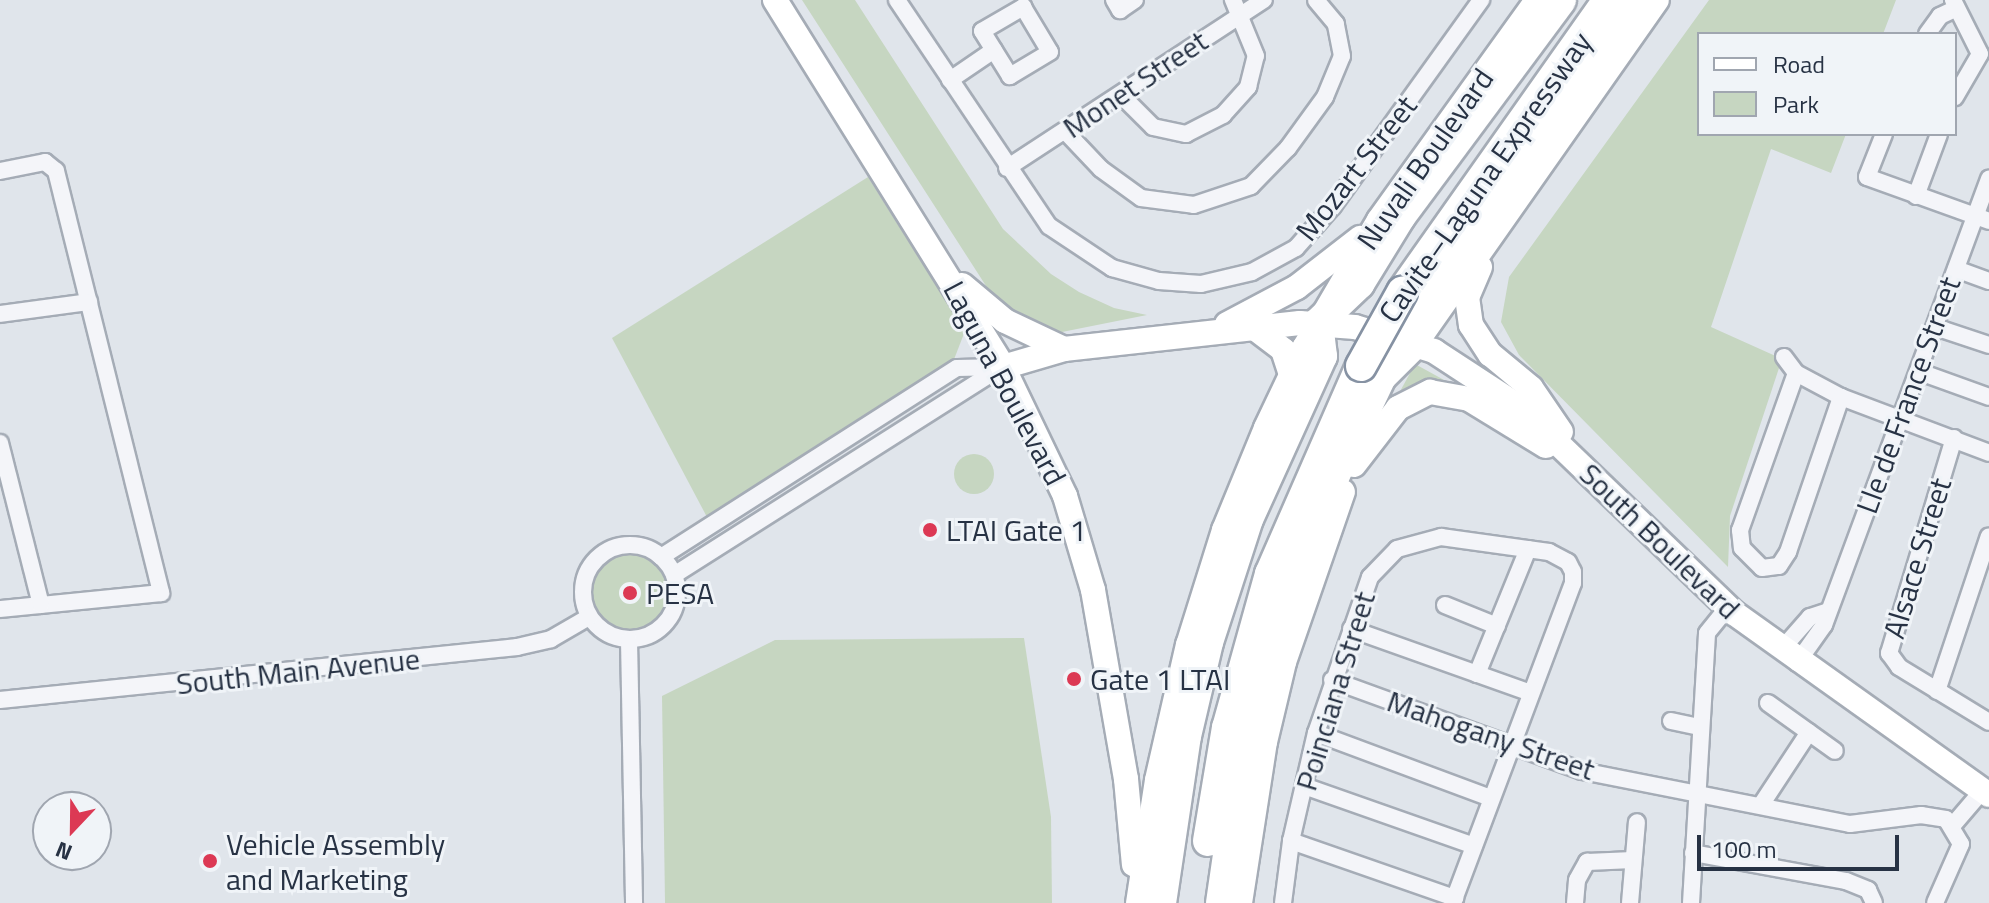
<!DOCTYPE html>
<html>
<head>
<meta charset="utf-8">
<style>
  body { margin:0 }
  #map { position:relative; width:1989px; height:903px; overflow:hidden; background:#e0e5eb; font-family:"Titillium Web",sans-serif }
  div>[style] { position:absolute }
  [style*='--x'] { left:calc(var(--x)*1px); top:calc(var(--y)*1px); width:calc(var(--w)*1px); rotate:calc(var(--a)*1deg) }
  .green>* { inset:0; background:#c6d6c1 }
  .round { border-radius:50% }
  .roads { filter:drop-shadow(2px 0 #a5acb6) drop-shadow(-2px 0 #a5acb6) drop-shadow(0 2px #a5acb6) drop-shadow(0 -2px #a5acb6) }
  .street>* { height:16px; margin:-8px; padding:0 8px; transform-origin:8px; border-radius:8px; background:#f4f5f9 }
  .street>.ring { margin:-8px; padding:0; box-sizing:content-box; background:none; border:16px solid #f4f5f9; border-radius:50% }
  .secondary>* { height:24px; margin:-12px; padding:0 12px; transform-origin:12px; border-radius:12px; background:#fff }
  .highway>* { height:30px; margin:-15px; padding:0 15px; transform-origin:15px; border-radius:15px; background:#fff }
  .bridges { filter:drop-shadow(2px 0 #8692a3) drop-shadow(-2px 0 #8692a3) drop-shadow(0 2px #8692a3) drop-shadow(0 -2px #8692a3) }
  .highway-bridge>* { height:30px; margin:-15px; padding:0 15px; transform-origin:15px; border-radius:15px; background:#fff }
  .dots>* { width:22px; height:22px; translate:-50% -50%; box-sizing:border-box; border:4px solid #f0f4f8; border-radius:50% }
  span { translate:-50% -50%; white-space:nowrap; text-align:center; line-height:1.15; -webkit-text-stroke:6px #f0f4f8; paint-order:stroke }
  .street-label { font-size:30px; color:#273244 }
  .poi-label { font-size:30px; color:#273244 }
  .left { translate:0 -50%; text-align:left }
  .legend { position:absolute; left:1697px; top:32px; width:260px; height:104px; box-sizing:border-box; background:#f0f4f8; border:2px solid #a0a6b0; margin:0; padding:10px 14px; list-style:none; font-size:24px; color:#273244 }
  .legend li { display:flex; align-items:center; gap:16px; height:40px }
  .legend b { width:40px; border:2px solid #a0a6b0 }
  .north { position:absolute; left:32px; top:791px; width:80px; height:80px; box-sizing:border-box; background:#f0f4f8; border:2px solid #a0a6b0; border-radius:50%; rotate:202deg; font-size:22px; font-weight:700; line-height:32px; text-align:center; color:#273244 }
  .north::after { content:''; display:block; margin:auto; width:28px; height:36px; background:#dc3954; clip-path:polygon(50% 0,100% 100%,50% 72%,0 100%) }
  .scale { position:absolute; left:1697px; top:835px; width:202px; height:36px; box-sizing:border-box; border:4px solid #273244; border-top:0; padding-left:10px; font-size:24px; line-height:28px; white-space:nowrap; color:#273244; -webkit-text-stroke:6px #f0f4f8; paint-order:stroke }
</style>
</head>
<body>
<div id="map">
  <div class="green">
    <i style="clip-path:polygon(802px 0,855px 0,1003px 229px,1051px 274px,1079px 292px,1114px 308px,1147px 315px,1057px 333px,1038px 330px,997px 303px)"></i>
    <i style="clip-path:polygon(1709px 0,1896px 0,1883px 34px,1699px 34px,1699px 134px,1846px 134px,1831px 173px,1771px 149px,1711px 327px,1782px 359px,1730px 516px,1728px 567px,1519px 355px,1501px 322px,1509px 277px)"></i>
    <i style="clip-path:polygon(868px 177px,965px 331px,953px 362px,708px 519px,612px 338px)"></i>
    <i style="clip-path:polygon(1415px 364px,1455px 386px,1392px 406px)"></i>
    <i class="round" style="left:954px;top:454px;width:40px;height:40px"></i>
    <i class="round" style="left:589px;top:553px;width:80px;height:80px"></i>
    <i style="clip-path:polygon(1024px 638px,1051px 817px,1052px 903px,665px 903px,662px 696px,775px 640px)"></i>
  </div>
  <div class="roads">
    <div class="street">
      <i style="--x:897;--y:0;--w:272;--a:56.1"></i>
      <i style="--x:1049;--y:226;--w:76;--a:33.7"></i>
      <i style="--x:1112;--y:268;--w:49;--a:15.5"></i>
      <i style="--x:1159;--y:281;--w:42;--a:4.1"></i>
      <i style="--x:1201;--y:284;--w:52;--a:-13.2"></i>
      <i style="--x:1252;--y:272;--w:50;--a:-28.6"></i>
      <i style="--x:1296;--y:248;--w:56;--a:-48.6"></i>
      <i style="--x:1333;--y:206;--w:254;--a:-54.3"></i>
      <i style="--x:1114;--y:0;--w:12;--a:59"></i>
      <i style="--x:1120;--y:10;--w:18;--a:-34"></i>
      <i style="--x:1953;--y:0;--w:60;--a:63.4"></i>
      <i style="--x:1980;--y:54;--w:50;--a:120.2"></i>
      <i style="--x:1023;--y:7;--w:52;--a:59"></i>
      <i style="--x:1050;--y:52;--w:47;--a:149"></i>
      <i style="--x:1010;--y:76;--w:53;--a:-121.9"></i>
      <i style="--x:982;--y:31;--w:48;--a:-30.3"></i>
      <i style="--x:1927;--y:34;--w:22;--a:-54"></i>
      <i style="--x:1940;--y:16;--w:17;--a:-25"></i>
      <i style="--x:950;--y:80;--w:53;--a:-34.3"></i>
      <i style="--x:1123;--y:97;--w:42;--a:45"></i>
      <i style="--x:1153;--y:127;--w:34;--a:12"></i>
      <i style="--x:1186;--y:134;--w:42;--a:-27.2"></i>
      <i style="--x:1223;--y:115;--w:38;--a:-48"></i>
      <i style="--x:1248;--y:87;--w:32;--a:-76"></i>
      <i style="--x:1256;--y:56;--w:61;--a:-112.3"></i>
      <i style="--x:1065;--y:131;--w:52;--a:46.5"></i>
      <i style="--x:1101;--y:169;--w:49;--a:35.9"></i>
      <i style="--x:1141;--y:198;--w:53;--a:7.5"></i>
      <i style="--x:1194;--y:205;--w:60;--a:-18.4"></i>
      <i style="--x:1251;--y:186;--w:53;--a:-45.8"></i>
      <i style="--x:1288;--y:148;--w:63;--a:-54"></i>
      <i style="--x:1325;--y:97;--w:44;--a:-67.5"></i>
      <i style="--x:1342;--y:56;--w:33;--a:-101"></i>
      <i style="--x:1336;--y:24;--w:31;--a:-130"></i>
      <i style="--x:1884;--y:134;--w:46;--a:111.6"></i>
      <i style="--x:1867;--y:177;--w:130;--a:19.8"></i>
      <i style="--x:1007;--y:168;--w:307;--a:-33.2"></i>
      <i style="--x:0;--y:171;--w:46;--a:-11.3"></i>
      <i style="--x:45;--y:162;--w:14;--a:39"></i>
      <i style="--x:56;--y:171;--w:435;--a:76"></i>
      <i style="--x:161;--y:593;--w:162;--a:174.3"></i>
      <i style="--x:1916;--y:196;--w:66;--a:-69.6"></i>
      <i style="--x:1956;--y:269;--w:35;--a:20"></i>
      <i style="--x:0;--y:314;--w:90;--a:-7.7"></i>
      <i style="--x:1935;--y:327;--w:57;--a:18.4"></i>
      <i style="--x:1784;--y:357;--w:20;--a:53"></i>
      <i style="--x:1796;--y:373;--w:51;--a:28.1"></i>
      <i style="--x:1841;--y:397;--w:158;--a:20.7"></i>
      <i style="--x:1920;--y:372;--w:73;--a:19.9"></i>
      <i style="--x:1796;--y:373;--w:167;--a:109.6"></i>
      <i style="--x:1740;--y:530;--w:18;--a:84"></i>
      <i style="--x:1742;--y:548;--w:28;--a:45"></i>
      <i style="--x:1762;--y:568;--w:17;--a:-7"></i>
      <i style="--x:1779;--y:566;--w:17;--a:-57"></i>
      <i style="--x:1788;--y:552;--w:164;--a:-71.1"></i>
      <i style="--x:1954;--y:438;--w:225;--a:106.8"></i>
      <i style="--x:1889;--y:653;--w:17;--a:54"></i>
      <i style="--x:1899;--y:667;--w:105;--a:31.4"></i>
      <i style="--x:0;--y:443;--w:167;--a:75.8"></i>
      <i class="ring" style="left:583px;top:545px;width:78px;height:78px"></i>
      <i style="--x:661;--y:557;--w:351;--a:-32.6"></i>
      <i style="--x:957;--y:368;--w:46;--a:-1.2"></i>
      <i style="--x:674;--y:575;--w:388;--a:-32.4"></i>
      <i style="--x:1445;--y:605;--w:56;--a:22"></i>
      <i style="--x:1351;--y:629;--w:191;--a:19.6"></i>
      <i style="--x:629;--y:640;--w:263;--a:88.9"></i>
      <i style="--x:1781;--y:650;--w:44;--a:-48.7"></i>
      <i style="--x:1810;--y:617;--w:16;--a:-18"></i>
      <i style="--x:1797;--y:663;--w:47;--a:-54.6"></i>
      <i style="--x:1824;--y:625;--w:476;--a:-69.7"></i>
      <i style="--x:1477;--y:674;--w:135;--a:-67.8"></i>
      <i style="--x:1332;--y:680;--w:266;--a:20"></i>
      <i style="--x:1582;--y:771;--w:273;--a:11.2"></i>
      <i style="--x:1850;--y:824;--w:72;--a:-7.2"></i>
      <i style="--x:1921;--y:815;--w:25;--a:9"></i>
      <i style="--x:1946;--y:819;--w:29;--a:59"></i>
      <i style="--x:1961;--y:844;--w:64;--a:113.8"></i>
      <i style="--x:1937;--y:691;--w:163;--a:-71.5"></i>
      <i style="--x:0;--y:700;--w:520;--a:-5.85"></i>
      <i style="--x:517;--y:647;--w:35;--a:-13"></i>
      <i style="--x:551;--y:639;--w:44;--a:-30.1"></i>
      <i style="--x:1768;--y:703;--w:82;--a:35.6"></i>
      <i style="--x:1671;--y:721;--w:30;--a:12"></i>
      <i style="--x:1316;--y:733;--w:187;--a:20.4"></i>
      <i style="--x:1304;--y:786;--w:180;--a:19.4"></i>
      <i style="--x:1761;--y:805;--w:87;--a:-56.7"></i>
      <i style="--x:1953;--y:825;--w:46;--a:-49.4"></i>
      <i style="--x:1291;--y:841;--w:174;--a:19.2"></i>
      <i style="--x:1693;--y:853;--w:156;--a:10.4"></i>
      <i style="--x:1846;--y:881;--w:24;--a:22"></i>
      <i style="--x:1868;--y:890;--w:14;--a:65"></i>
      <i style="--x:1283;--y:903;--w:63;--a:-82.6"></i>
      <i style="--x:1291;--y:841;--w:111;--a:-77"></i>
      <i style="--x:1316;--y:733;--w:165;--a:-70.9"></i>
      <i style="--x:1370;--y:577;--w:39;--a:-46"></i>
      <i style="--x:1397;--y:549;--w:46;--a:-15.3"></i>
      <i style="--x:1441;--y:537;--w:109;--a:7.9"></i>
      <i style="--x:1549;--y:552;--w:21;--a:28"></i>
      <i style="--x:1568;--y:562;--w:11;--a:63"></i>
      <i style="--x:1573;--y:572;--w:11;--a:90"></i>
      <i style="--x:1573;--y:583;--w:342;--a:110.6"></i>
      <i style="--x:1575;--y:903;--w:23;--a:-85"></i>
      <i style="--x:1577;--y:880;--w:21;--a:-61"></i>
      <i style="--x:1587;--y:862;--w:46;--a:-2.5"></i>
      <i style="--x:1630;--y:903;--w:81;--a:-85.1"></i>
      <i style="--x:1691;--y:903;--w:270;--a:-86.6"></i>
      <i style="--x:1707;--y:633;--w:32;--a:-51"></i>
    </div>
    <div class="secondary">
      <i style="--x:775;--y:0;--w:432;--a:58.1"></i>
      <i style="--x:1003;--y:367;--w:143;--a:64.3"></i>
      <i style="--x:1065;--y:496;--w:98;--a:73.4"></i>
      <i style="--x:1093;--y:590;--w:192;--a:80.1"></i>
      <i style="--x:1126;--y:779;--w:86;--a:84.7"></i>
      <i style="--x:1480;--y:267;--w:33;--a:113"></i>
      <i style="--x:1467;--y:297;--w:28;--a:82"></i>
      <i style="--x:1471;--y:325;--w:35;--a:57"></i>
      <i style="--x:1490;--y:354;--w:53;--a:39.7"></i>
      <i style="--x:1531;--y:388;--w:53;--a:55.7"></i>
      <i style="--x:962;--y:285;--w:56;--a:39.9"></i>
      <i style="--x:1005;--y:321;--w:65;--a:25.4"></i>
      <i style="--x:1227;--y:324;--w:79;--a:-27.9"></i>
      <i style="--x:1297;--y:287;--w:80;--a:-37.9"></i>
      <i style="--x:1253;--y:327;--w:38;--a:37"></i>
      <i style="--x:1283;--y:350;--w:25;--a:72"></i>
      <i style="--x:1413;--y:347;--w:424;--a:-54.9"></i>
      <i style="--x:1003;--y:367;--w:64;--a:-16.4"></i>
      <i style="--x:1064;--y:349;--w:237;--a:-6.3"></i>
      <i style="--x:1300;--y:323;--w:55;--a:4.2"></i>
      <i style="--x:1355;--y:327;--w:83;--a:16.9"></i>
      <i style="--x:1434;--y:351;--w:104;--a:33.2"></i>
      <i style="--x:1521;--y:408;--w:296;--a:43.9"></i>
      <i style="--x:1734;--y:613;--w:313;--a:35.5"></i>
      <i style="--x:1354;--y:465;--w:72;--a:-52.3"></i>
      <i style="--x:1398;--y:408;--w:36;--a:-27"></i>
      <i style="--x:1430;--y:392;--w:40;--a:10"></i>
      <i style="--x:1469;--y:399;--w:90;--a:31.4"></i>
      <i style="--x:1138;--y:903;--w:124;--a:-81.2"></i>
      <i style="--x:1157;--y:780;--w:139;--a:-77.1"></i>
      <i style="--x:1188;--y:645;--w:121;--a:-72.6"></i>
      <i style="--x:1224;--y:530;--w:110;--a:-67.6"></i>
      <i style="--x:1266;--y:428;--w:89;--a:-64.6"></i>
      <i style="--x:1304;--y:348;--w:148;--a:-59.6"></i>
      <i style="--x:1379;--y:220;--w:271;--a:-54.3"></i>
      <i style="--x:1240;--y:903;--w:163;--a:-81.2"></i>
      <i style="--x:1265;--y:742;--w:82;--a:-76.6"></i>
      <i style="--x:1284;--y:662;--w:180;--a:-70.9"></i>
    </div>
    <div class="highway">
      <i style="--x:1402;--y:292;--w:357;--a:-54.8"></i>
      <i style="--x:1208;--y:841;--w:115;--a:-80.5"></i>
      <i style="--x:1227;--y:728;--w:160;--a:-74.4"></i>
      <i style="--x:1270;--y:574;--w:227;--a:-66.4"></i>
      <i style="--x:1161;--y:903;--w:169;--a:-81.5"></i>
      <i style="--x:1186;--y:736;--w:97;--a:-76.8"></i>
      <i style="--x:1208;--y:642;--w:129;--a:-72"></i>
      <i style="--x:1248;--y:519;--w:179;--a:-65.6"></i>
      <i style="--x:1322;--y:356;--w:33;--a:-97"></i>
      <i style="--x:1318;--y:323;--w:57;--a:-43.6"></i>
      <i style="--x:1359;--y:284;--w:79;--a:-58.5"></i>
      <i style="--x:1400;--y:217;--w:270;--a:-53.4"></i>
      <i style="--x:1221;--y:903;--w:117;--a:-81.7"></i>
      <i style="--x:1238;--y:787;--w:119;--a:-76.9"></i>
      <i style="--x:1265;--y:671;--w:139;--a:-72.3"></i>
      <i style="--x:1307;--y:539;--w:90;--a:-66.3"></i>
      <i style="--x:1343;--y:457;--w:89;--a:-64.6"></i>
      <i style="--x:1381;--y:377;--w:48;--a:-45"></i>
      <i style="--x:1415;--y:343;--w:27;--a:-92"></i>
      <i style="--x:1414;--y:316;--w:86;--a:-57.8"></i>
      <i style="--x:1460;--y:243;--w:299;--a:-54.4"></i>
    </div>
  </div>
  <div class="bridges">
    <div class="highway-bridge">
      <i style="--x:1361;--y:366;--w:85;--a:-61"></i>
    </div>
  </div>
  <div class="dots">
    <i style="left:930px;top:530px;background:#dc3954"></i>
    <i style="left:630px;top:593px;background:#dc3954"></i>
    <i style="left:1074px;top:679px;background:#dc3954"></i>
    <i style="left:210px;top:861px;background:#dc3954"></i>
  </div>
  <div class="street-label">
    <span style="left:1135px;top:84px;rotate:-34deg">Monet Street</span>
    <span style="left:1425px;top:159px;rotate:-55deg">Nuvali Boulevard</span>
    <span style="left:1356px;top:168px;rotate:-52deg">Mozart Street</span>
    <span style="left:1485px;top:177px;rotate:-55deg">Cavite–Laguna Expressway</span>
    <span style="left:1005px;top:383px;rotate:62deg">Laguna Boulevard</span>
    <span style="left:1908px;top:395px;rotate:-70deg">Lle de France Street</span>
    <span style="left:1660px;top:541px;rotate:44deg">South Boulevard</span>
    <span style="left:1917px;top:558px;rotate:-73deg">Alsace Street</span>
    <span style="left:298px;top:671px;rotate:-6deg">South Main Avenue</span>
    <span style="left:1335px;top:691px;rotate:-73deg">Poinciana Street</span>
    <span style="left:1491px;top:735px;rotate:19deg">Mahogany Street</span>
  </div>
  <div class="poi-label">
    <span class="left" style="left:946px;top:530px">LTAI Gate 1</span>
    <span class="left" style="left:646px;top:593px">PESA</span>
    <span class="left" style="left:1090px;top:679px">Gate 1 LTAI</span>
    <span class="left" style="left:226px;top:861px">Vehicle Assembly<br>and Marketing</span>
  </div>
  <ul class="legend">
  <li><b style="height:10px;background:#fff"></b>Road</li>
  <li><b style="height:22px;background:#c6d6c1"></b>Park</li>
  </ul>
  <div class="north">N</div>
  <div class="scale">100 m</div>
</div>
</body>
</html>
